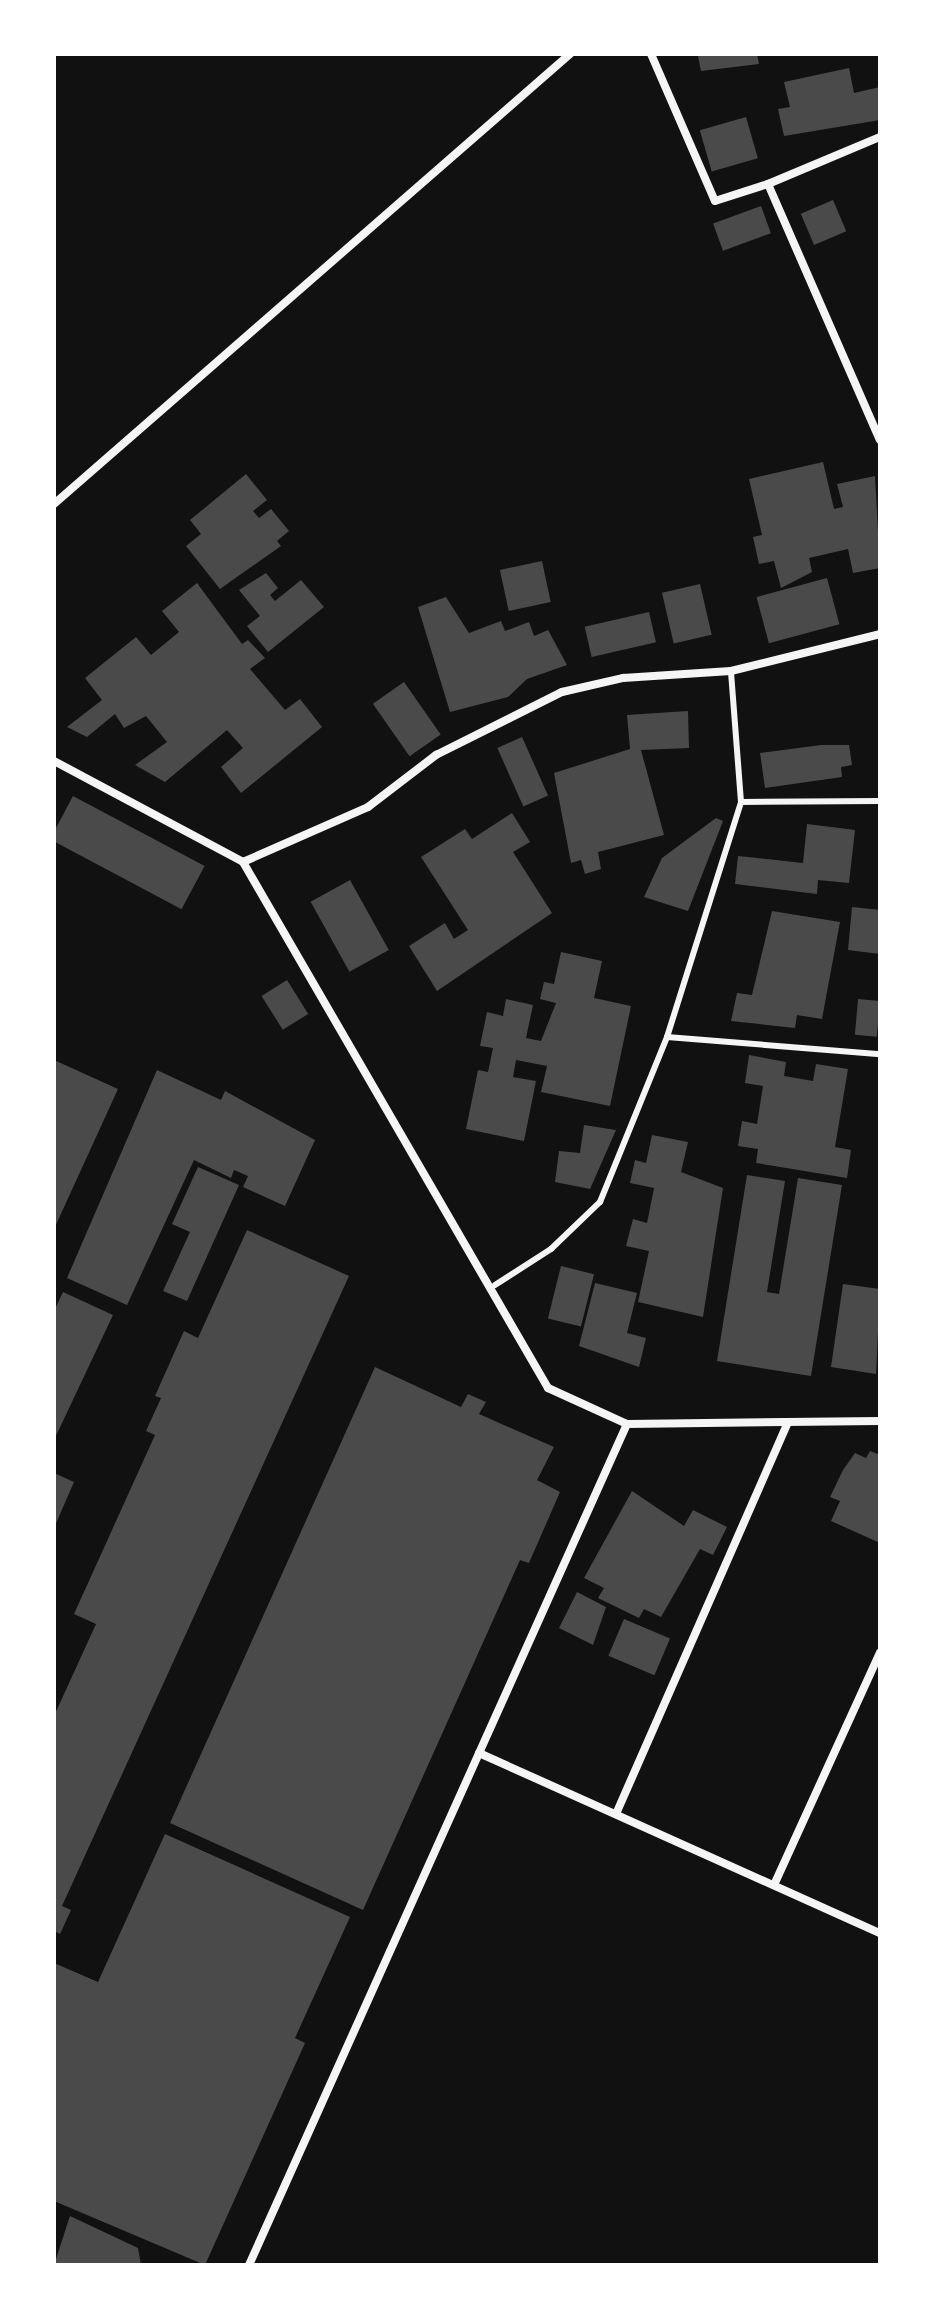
<!DOCTYPE html>
<html>
<head>
<meta charset="utf-8">
<style>
  body { margin:0 }
  #map { position:relative; width:934px; height:2319px; overflow:hidden; background:#111; font-family:Merriweather,serif }
  div>[style] { position:absolute }
  [style*='--x'] { left:calc(var(--x)*1px); top:calc(var(--y)*1px); width:calc(var(--w)*1px); rotate:calc(var(--a)*1deg) }
  .building>* { inset:0; background:#4a4a4a; transform-origin:0 0 }
  .service>* { height:6px; margin:-3px; padding:0 3px; transform-origin:3px; border-radius:3px; background:#f5f5f5 }
  .minor>* { height:8px; margin:-4px; padding:0 4px; transform-origin:4px; border-radius:4px; background:#f5f5f5 }
  span { translate:-50% -50%; white-space:nowrap; text-align:center; line-height:1.15; -webkit-text-stroke:8px #fff; paint-order:stroke }
  .frame { position:absolute; inset:0; border:56px solid #fff; pointer-events:none }
</style>
</head>
<body>
<div id="map">
  <div class="building">
    <i style="clip-path:polygon(689px 54px,757px 54px,759px 64px,701px 71px,698px 56px)"></i>
    <i style="clip-path:polygon(849px 68px,854px 93px,880px 87px,880px 120px,784px 136px,778px 109px,790px 107px,784px 82px)"></i>
    <i style="left:746px;top:117px;width:43px;height:48px;rotate:74deg"></i>
    <i style="left:833px;top:200px;width:34px;height:35px;rotate:67deg"></i>
    <i style="left:761px;top:206px;width:29px;height:51px;rotate:70deg"></i>
    <i style="clip-path:polygon(823px 462px,834px 509px,843px 507px,837px 484px,875px 476px,880px 568px,853px 573px,848px 549px,809px 558px,812px 572px,781px 588px,774px 561px,759px 564px,753px 537px,762px 535px,749px 479px)"></i>
    <i style="clip-path:polygon(246px 474px,267px 500px,253px 511px,259px 518px,271px 509px,289px 531px,277px 541px,281px 546px,220px 589px,186px 546px,201px 534px,190px 520px)"></i>
    <i style="left:542px;top:561px;width:42px;height:43px;rotate:78deg"></i>
    <i style="clip-path:polygon(266px 573px,278px 588px,270px 595px,275px 601px,301px 580px,324px 607px,268px 652px,247px 626px,260px 616px,239px 590px)"></i>
    <i style="left:827px;top:578px;width:48px;height:73px;rotate:75deg"></i>
    <i style="clip-path:polygon(197px 583px,242px 644px,248px 640px,265px 658px,250px 669px,285px 710px,300px 699px,322px 727px,241px 793px,221px 767px,243px 748px,227px 730px,165px 782px,135px 765px,167px 742px,146px 716px,124px 728px,115px 714px,87px 737px,67px 727px,102px 700px,85px 678px,136px 637px,151px 655px,179px 632px,162px 611px)"></i>
    <i style="left:700px;top:584px;width:52px;height:39px;rotate:77deg"></i>
    <i style="clip-path:polygon(446px 597px,469px 633px,501px 621px,505px 631px,529px 622px,534px 636px,548px 630px,567px 665px,527px 679px,508px 697px,450px 712px,418px 607px)"></i>
    <i style="left:649px;top:612px;width:31px;height:66px;rotate:77deg"></i>
    <i style="left:404px;top:682px;width:64px;height:38px;rotate:55deg"></i>
    <i style="clip-path:polygon(688px 711px,689px 748px,641px 750px,664px 835px,598px 852px,601px 869px,585px 874px,581px 860px,571px 863px,554px 773px,630px 749px,627px 715px)"></i>
    <i style="left:522px;top:737px;width:64px;height:27px;rotate:66deg"></i>
    <i style="clip-path:polygon(821px 745px,849px 745px,852px 765px,841px 767px,842px 777px,765px 788px,760px 753px)"></i>
    <i style="left:73px;top:796px;width:149px;height:49px;rotate:28deg"></i>
    <i style="clip-path:polygon(512px 813px,530px 842px,513px 852px,552px 913px,437px 991px,409px 946px,445px 923px,454px 939px,468px 930px,421px 857px,465px 829px,472px 839px)"></i>
    <i style="clip-path:polygon(716px 818px,723px 821px,688px 911px,644px 897px,662px 858px)"></i>
    <i style="clip-path:polygon(807px 824px,855px 830px,849px 883px,818px 880px,817px 894px,735px 884px,738px 856px,803px 863px)"></i>
    <i style="left:350px;top:880px;width:80px;height:45px;rotate:61deg"></i>
    <i style="clip-path:polygon(852px 907px,880px 910px,880px 954px,848px 950px)"></i>
    <i style="clip-path:polygon(772px 911px,840px 922px,822px 1019px,797px 1015px,795px 1028px,731px 1021px,737px 993px,752px 995px)"></i>
    <i style="clip-path:polygon(561px 952px,602px 961px,594px 998px,631px 1006px,610px 1106px,541px 1092px,547px 1066px,516px 1060px,513px 1077px,536px 1081px,524px 1141px,466px 1129px,478px 1070px,488px 1072px,493px 1048px,480px 1046px,487px 1012px,503px 1016px,506px 999px,533px 1005px,526px 1038px,541px 1041px,556px 1003px,540px 999px,544px 982px,554px 984px)"></i>
    <i style="left:287px;top:980px;width:40px;height:30px;rotate:58deg"></i>
    <i style="left:858px;top:999px;width:22px;height:36px;rotate:5deg"></i>
    <i style="clip-path:polygon(749px 1055px,786px 1062px,784px 1076px,813px 1081px,816px 1064px,848px 1069px,835px 1147px,851px 1150px,847px 1178px,756px 1163px,758px 1149px,738px 1146px,742px 1121px,757px 1124px,763px 1086px,745px 1083px)"></i>
    <i style="clip-path:polygon(54px 1060px,118px 1089px,54px 1229px)"></i>
    <i style="clip-path:polygon(157px 1070px,221px 1100px,225px 1091px,315px 1140px,285px 1206px,243px 1187px,248px 1176px,234px 1170px,231px 1178px,194px 1160px,127px 1305px,67px 1278px)"></i>
    <i style="clip-path:polygon(584px 1125px,616px 1130px,590px 1189px,555px 1182px,559px 1151px,580px 1153px)"></i>
    <i style="clip-path:polygon(652px 1135px,688px 1142px,681px 1172px,723px 1188px,703px 1317px,638px 1302px,649px 1251px,626px 1246px,633px 1219px,647px 1223px,654px 1188px,630px 1183px,635px 1160px,646px 1163px)"></i>
    <i style="clip-path:polygon(198px 1167px,239px 1185px,187px 1301px,163px 1291px,190px 1232px,172px 1224px)"></i>
    <i style="clip-path:polygon(747px 1175px,785px 1181px,767px 1292px,779px 1294px,798px 1178px,842px 1185px,811px 1376px,717px 1361px)"></i>
    <i style="clip-path:polygon(247px 1230px,349px 1276px,62px 1906px,71px 1910px,60px 1934px,54px 1931px,54px 1716px,96px 1624px,74px 1614px,155px 1435px,146px 1431px,161px 1398px,155px 1396px,184px 1331px,198px 1338px)"></i>
    <i style="left:561px;top:1266px;width:34px;height:54px;rotate:14deg"></i>
    <i style="clip-path:polygon(595px 1283px,637px 1293px,627px 1333px,646px 1338px,639px 1367px,579px 1346px)"></i>
    <i style="clip-path:polygon(843px 1284px,880px 1289px,876px 1374px,831px 1367px)"></i>
    <i style="clip-path:polygon(63px 1292px,113px 1315px,54px 1440px,54px 1311px)"></i>
    <i style="clip-path:polygon(375px 1367px,461px 1407px,468px 1394px,486px 1402px,479px 1414px,554px 1447px,537px 1480px,560px 1492px,529px 1563px,520px 1560px,363px 1910px,170px 1823px)"></i>
    <i style="clip-path:polygon(870px 1451px,880px 1455px,880px 1543px,831px 1521px,840px 1501px,830px 1497px,843px 1470px,855px 1453px,866px 1458px)"></i>
    <i style="clip-path:polygon(54px 1473px,74px 1482px,54px 1528px)"></i>
    <i style="clip-path:polygon(632px 1491px,684px 1526px,693px 1510px,727px 1527px,713px 1555px,700px 1549px,661px 1617px,644px 1609px,639px 1618px,598px 1598px,604px 1588px,584px 1578px)"></i>
    <i style="clip-path:polygon(577px 1592px,606px 1607px,593px 1645px,559px 1628px)"></i>
    <i style="left:624px;top:1619px;width:50px;height:40px;rotate:23deg"></i>
    <i style="clip-path:polygon(165px 1834px,350px 1917px,295px 2038px,305px 2043px,205px 2265px,54px 2201px,54px 1963px,98px 1982px)"></i>
    <i style="clip-path:polygon(70px 2216px,138px 2248px,141px 2265px,54px 2265px)"></i>
  </div>
  <div class="service">
    <i style="--x:741;--y:802;--w:139;--a:-0.4"></i>
    <i style="--x:667;--y:1037;--w:214;--a:4.6"></i>
    <i style="--x:495;--y:1285;--w:67;--a:-32.7"></i>
    <i style="--x:551;--y:1249;--w:68;--a:-43.8"></i>
    <i style="--x:600;--y:1202;--w:178;--a:-67.9"></i>
    <i style="--x:667;--y:1037;--w:246;--a:-72.5"></i>
    <i style="--x:741;--y:802;--w:131;--a:-94.4"></i>
  </div>
  <div class="minor">
    <i style="--x:651;--y:54;--w:160;--a:66.5"></i>
    <i style="--x:715;--y:201;--w:56;--a:-17.8"></i>
    <i style="--x:768;--y:184;--w:279;--a:66.4"></i>
    <i style="--x:768;--y:184;--w:121;--a:-22.8"></i>
    <i style="--x:54;--y:504;--w:685;--a:-41.09"></i>
    <i style="--x:54;--y:761;--w:214;--a:28.1"></i>
    <i style="--x:243;--y:862;--w:608;--a:59.89"></i>
    <i style="--x:548;--y:1388;--w:87;--a:24.5"></i>
    <i style="--x:627;--y:1424;--w:253;--a:-0.7"></i>
    <i style="--x:243;--y:862;--w:137;--a:-23.7"></i>
    <i style="--x:368;--y:807;--w:86;--a:-37.4"></i>
    <i style="--x:436;--y:755;--w:141;--a:-26.6"></i>
    <i style="--x:562;--y:692;--w:63;--a:-12.9"></i>
    <i style="--x:623;--y:678;--w:108;--a:-3.7"></i>
    <i style="--x:731;--y:671;--w:154;--a:-13.9"></i>
    <i style="--x:479;--y:1753;--w:440;--a:24.2"></i>
    <i style="--x:616;--y:1814;--w:426;--a:-66.3"></i>
    <i style="--x:774;--y:1885;--w:256;--a:-65.5"></i>
    <i style="--x:249;--y:2265;--w:922;--a:-65.8"></i>
  </div>
  <div class="frame"></div>
</div>
</body>
</html>
